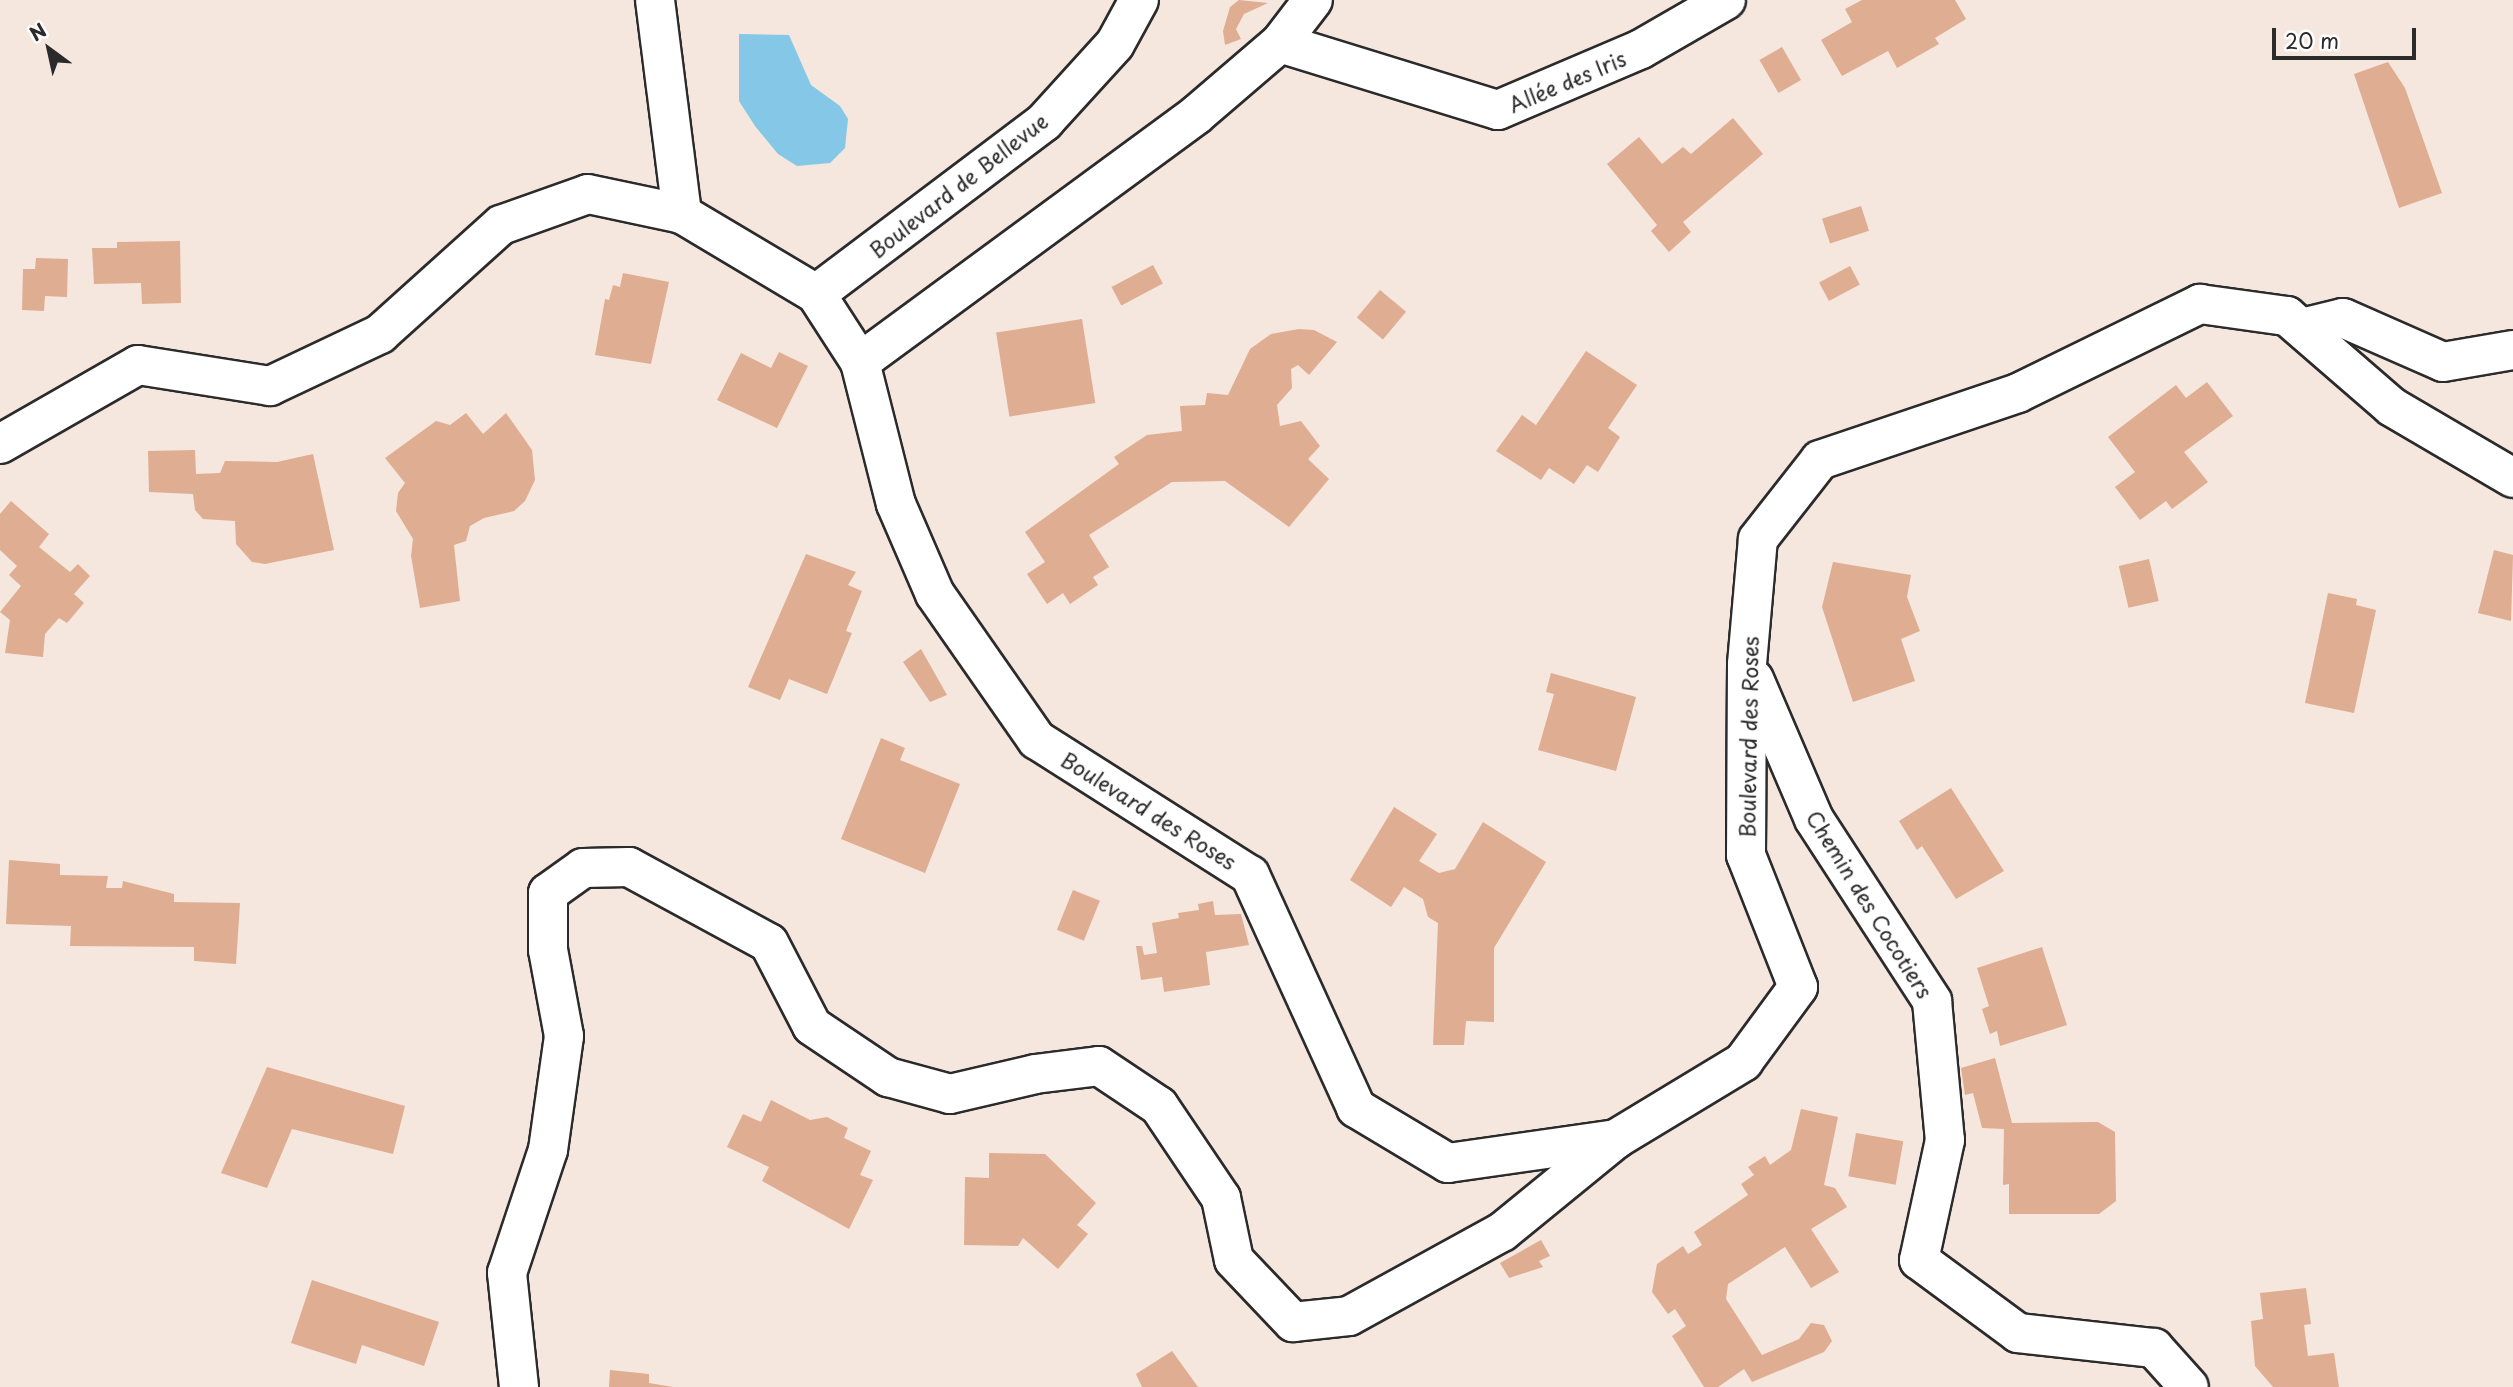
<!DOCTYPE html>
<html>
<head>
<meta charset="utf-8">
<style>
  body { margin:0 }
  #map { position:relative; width:2513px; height:1387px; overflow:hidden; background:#f5e6de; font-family:"Playpen Sans",sans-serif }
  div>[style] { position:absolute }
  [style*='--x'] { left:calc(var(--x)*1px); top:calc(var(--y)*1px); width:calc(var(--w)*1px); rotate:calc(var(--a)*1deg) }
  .water>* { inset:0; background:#85c7e6 }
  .building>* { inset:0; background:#dfad91; transform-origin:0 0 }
  .roads { filter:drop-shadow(2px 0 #2b2b2b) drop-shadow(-2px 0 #2b2b2b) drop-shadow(0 2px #2b2b2b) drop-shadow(0 -2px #2b2b2b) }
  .minor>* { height:38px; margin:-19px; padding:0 19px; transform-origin:19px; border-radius:19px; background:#fff }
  span { translate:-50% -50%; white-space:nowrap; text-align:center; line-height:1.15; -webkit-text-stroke:6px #fff; paint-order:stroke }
  .street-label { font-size:21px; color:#2b2b2b }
  .north { position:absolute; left:14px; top:14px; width:70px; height:70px; -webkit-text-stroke:5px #fff; paint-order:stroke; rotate:327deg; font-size:19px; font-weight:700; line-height:28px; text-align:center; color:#2b2b2b }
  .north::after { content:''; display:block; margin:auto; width:24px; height:32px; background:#2b2b2b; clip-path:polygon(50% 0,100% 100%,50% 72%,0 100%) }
  .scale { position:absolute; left:2272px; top:28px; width:144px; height:32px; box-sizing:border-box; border:4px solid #2b2b2b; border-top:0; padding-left:9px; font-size:21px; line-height:24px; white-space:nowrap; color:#2b2b2b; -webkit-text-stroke:5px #fff; paint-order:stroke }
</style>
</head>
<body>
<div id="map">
  <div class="water">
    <i style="clip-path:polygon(739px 34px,789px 35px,811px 85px,840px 106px,848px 119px,845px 148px,830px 163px,797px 166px,778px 154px,755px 126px,739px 101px)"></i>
  </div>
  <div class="building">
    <i style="clip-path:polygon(1239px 0,1268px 3px,1244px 14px,1236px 29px,1241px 39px,1225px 45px,1223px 31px,1230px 7px)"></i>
    <i style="clip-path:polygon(1862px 0,1955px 0,1966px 19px,1935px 38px,1939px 44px,1897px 68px,1888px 51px,1842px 76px,1821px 40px,1852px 22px,1845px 9px)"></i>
    <i style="left:1782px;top:47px;width:38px;height:26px;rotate:60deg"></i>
    <i style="clip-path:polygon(2388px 62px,2405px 88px,2442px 193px,2399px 208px,2354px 74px)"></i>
    <i style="clip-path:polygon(1733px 118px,1763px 154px,1683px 222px,1691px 232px,1669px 252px,1651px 231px,1657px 225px,1607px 164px,1639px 137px,1662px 164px,1683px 147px,1691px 154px)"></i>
    <i style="left:1861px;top:206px;width:26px;height:41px;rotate:72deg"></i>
    <i style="clip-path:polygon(180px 241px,181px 303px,142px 304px,141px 283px,94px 284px,92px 248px,117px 248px,117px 242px)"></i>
    <i style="clip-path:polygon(36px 258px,68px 259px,67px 297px,45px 296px,44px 311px,22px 310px,23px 269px,35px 269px)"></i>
    <i style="left:1153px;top:265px;width:21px;height:47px;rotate:62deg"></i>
    <i style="left:1850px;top:266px;width:21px;height:35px;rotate:62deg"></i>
    <i style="clip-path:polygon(623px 273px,669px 282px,651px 364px,595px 355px,605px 299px,609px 300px,613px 285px,620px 287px)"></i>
    <i style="left:1380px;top:290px;width:34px;height:36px;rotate:40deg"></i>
    <i style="left:1082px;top:319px;width:85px;height:87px;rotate:81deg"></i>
    <i style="clip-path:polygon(1299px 329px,1314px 330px,1337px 342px,1309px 375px,1298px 365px,1291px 369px,1292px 388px,1277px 405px,1280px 426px,1301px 421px,1320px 446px,1308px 459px,1329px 479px,1289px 527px,1225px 481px,1172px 482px,1089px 535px,1109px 567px,1093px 577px,1098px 585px,1070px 604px,1063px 593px,1047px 604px,1027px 574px,1045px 562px,1025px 532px,1119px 464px,1114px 457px,1147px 435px,1182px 431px,1180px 406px,1205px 405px,1207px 393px,1228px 395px,1250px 349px,1271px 334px)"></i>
    <i style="clip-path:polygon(1586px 351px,1637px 385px,1608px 428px,1620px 437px,1598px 472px,1587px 465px,1574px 484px,1549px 468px,1541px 480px,1496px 451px,1522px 415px,1536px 425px)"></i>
    <i style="clip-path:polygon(779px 352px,808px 366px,777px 428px,717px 400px,741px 353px,771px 368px)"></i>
    <i style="clip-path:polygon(2207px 382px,2233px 416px,2184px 452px,2208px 482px,2172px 509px,2166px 501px,2140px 520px,2115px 487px,2135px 472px,2108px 437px,2176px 385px,2186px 398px)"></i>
    <i style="clip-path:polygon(466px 413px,483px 434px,506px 413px,532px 450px,535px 480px,525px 501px,514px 511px,484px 518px,470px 526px,466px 541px,454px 545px,460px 601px,420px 608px,411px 556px,413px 539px,396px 511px,398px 493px,405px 483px,385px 458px,436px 421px,450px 425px)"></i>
    <i style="clip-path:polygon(195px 450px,196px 474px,220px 473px,225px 461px,277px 462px,313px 454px,334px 550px,265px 564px,252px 562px,236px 544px,235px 521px,203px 519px,195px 510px,193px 494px,149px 492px,148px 451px)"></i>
    <i style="clip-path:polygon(11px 501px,49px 534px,39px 547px,70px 572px,78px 564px,90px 576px,74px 594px,84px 603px,67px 623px,59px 618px,45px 634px,43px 657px,5px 653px,10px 620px,0 612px,21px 586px,9px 575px,17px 566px,0 550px,0 514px)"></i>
    <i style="clip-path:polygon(2494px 550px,2513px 555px,2511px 621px,2478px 613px)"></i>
    <i style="clip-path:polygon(806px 554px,856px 572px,848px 585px,862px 591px,846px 631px,852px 633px,827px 694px,789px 679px,780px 700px,748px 687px)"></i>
    <i style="left:2149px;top:559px;width:43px;height:31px;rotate:77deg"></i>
    <i style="clip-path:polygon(1833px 562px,1911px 575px,1907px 597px,1920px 631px,1901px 639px,1915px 681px,1853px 702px,1822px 607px)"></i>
    <i style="clip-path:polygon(2328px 593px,2357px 599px,2356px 605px,2376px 610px,2354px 713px,2305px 703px)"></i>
    <i style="clip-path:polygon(921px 649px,947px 695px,930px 702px,903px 662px)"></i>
    <i style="clip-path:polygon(1551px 673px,1636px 697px,1616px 771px,1538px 750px,1554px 694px,1546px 692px)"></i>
    <i style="clip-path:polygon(881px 738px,905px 748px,900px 760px,960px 784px,925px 873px,841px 839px)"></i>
    <i style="clip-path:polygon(1951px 788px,2004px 871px,1956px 899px,1922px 846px,1917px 850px,1899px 821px)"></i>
    <i style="clip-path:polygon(1394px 807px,1437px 834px,1419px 861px,1439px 873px,1455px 869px,1483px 822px,1546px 862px,1494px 948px,1494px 1022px,1466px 1021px,1464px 1045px,1433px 1045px,1438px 923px,1428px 917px,1423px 899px,1404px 887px,1391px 907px,1350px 880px)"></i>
    <i style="clip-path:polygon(9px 860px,60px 864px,60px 875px,108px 876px,106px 888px,122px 888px,123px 881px,174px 894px,174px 902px,240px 903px,236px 964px,194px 961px,194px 947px,70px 946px,71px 926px,6px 924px)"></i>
    <i style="left:1073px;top:890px;width:29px;height:43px;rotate:22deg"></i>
    <i style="clip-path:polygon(1213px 901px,1215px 915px,1241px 914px,1249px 945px,1206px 952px,1210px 985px,1164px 992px,1162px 977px,1141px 980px,1136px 946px,1142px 946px,1144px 955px,1157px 953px,1152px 923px,1179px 918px,1178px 913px,1199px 910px,1198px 904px)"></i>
    <i style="clip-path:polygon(2042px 947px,2067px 1025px,2000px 1046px,1997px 1031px,1990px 1034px,1982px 1009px,1989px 1006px,1977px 968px)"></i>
    <i style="clip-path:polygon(1995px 1058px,2012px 1123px,2098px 1122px,2115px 1132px,2116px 1201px,2099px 1214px,2009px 1214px,2009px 1184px,2003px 1185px,2004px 1129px,1982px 1128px,1973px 1093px,1965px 1095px,1961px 1068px)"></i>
    <i style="clip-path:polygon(267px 1067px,405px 1106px,393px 1154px,292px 1129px,267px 1188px,221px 1173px)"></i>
    <i style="clip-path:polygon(771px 1100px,810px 1120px,827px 1117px,848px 1128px,844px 1138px,871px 1151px,860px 1175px,873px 1180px,849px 1229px,762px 1181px,769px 1167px,727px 1147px,743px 1114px,761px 1122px)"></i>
    <i style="clip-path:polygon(1801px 1109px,1838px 1117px,1824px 1185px,1835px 1188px,1847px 1207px,1811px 1229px,1839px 1272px,1811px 1288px,1785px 1247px,1728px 1284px,1726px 1299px,1762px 1355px,1799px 1339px,1811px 1323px,1824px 1325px,1832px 1341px,1824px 1352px,1752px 1382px,1744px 1369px,1718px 1387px,1704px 1387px,1672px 1336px,1686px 1326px,1675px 1309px,1668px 1314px,1652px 1292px,1657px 1264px,1683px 1246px,1688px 1254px,1702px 1245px,1694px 1232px,1748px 1195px,1741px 1184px,1754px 1175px,1748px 1167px,1765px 1156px,1770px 1165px,1791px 1150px)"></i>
    <i style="left:1856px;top:1133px;width:48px;height:44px;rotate:10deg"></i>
    <i style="clip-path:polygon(989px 1153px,1045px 1154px,1096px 1203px,1077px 1225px,1088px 1234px,1058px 1269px,1023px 1238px,1018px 1246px,964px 1245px,965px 1177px,989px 1178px)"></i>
    <i style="clip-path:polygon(1541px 1240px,1550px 1256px,1539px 1261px,1543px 1267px,1509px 1278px,1500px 1263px)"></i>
    <i style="clip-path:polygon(312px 1280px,439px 1322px,424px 1366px,362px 1345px,356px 1364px,291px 1343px)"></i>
    <i style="clip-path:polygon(2306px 1288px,2311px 1324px,2304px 1325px,2308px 1356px,2334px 1353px,2339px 1387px,2273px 1387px,2255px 1366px,2251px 1321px,2263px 1319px,2260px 1293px)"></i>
    <i style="clip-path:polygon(1172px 1351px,1198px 1387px,1142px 1387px,1136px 1374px)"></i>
    <i style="clip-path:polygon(610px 1370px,649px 1374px,649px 1383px,673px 1387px,609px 1387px)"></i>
  </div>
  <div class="roads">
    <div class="minor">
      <i style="--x:655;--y:0;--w:216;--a:82.8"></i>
      <i style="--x:1280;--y:43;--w:228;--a:17.1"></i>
      <i style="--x:1498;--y:110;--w:155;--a:-23.1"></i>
      <i style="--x:1641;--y:49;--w:98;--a:-30"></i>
      <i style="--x:816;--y:294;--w:286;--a:-37"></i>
      <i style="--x:1044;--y:122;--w:105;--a:-47.7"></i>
      <i style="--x:1115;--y:44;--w:50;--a:-61.4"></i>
      <i style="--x:2302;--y:328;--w:42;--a:-13.7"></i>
      <i style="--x:2343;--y:318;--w:109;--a:23.7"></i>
      <i style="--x:2443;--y:362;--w:71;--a:-9.7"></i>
      <i style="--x:860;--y:362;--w:417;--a:-36.3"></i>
      <i style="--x:1196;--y:115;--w:111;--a:-40.6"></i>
      <i style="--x:1280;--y:43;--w:54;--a:-52.5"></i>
      <i style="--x:0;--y:444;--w:159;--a:-29.8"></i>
      <i style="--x:138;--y:365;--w:134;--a:9"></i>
      <i style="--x:270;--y:386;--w:122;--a:-25.3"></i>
      <i style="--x:380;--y:334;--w:163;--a:-42"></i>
      <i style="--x:501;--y:225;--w:92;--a:-19.6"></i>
      <i style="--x:588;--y:194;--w:96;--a:12"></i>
      <i style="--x:682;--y:214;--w:156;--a:30.8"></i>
      <i style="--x:816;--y:294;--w:81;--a:57.1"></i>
      <i style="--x:860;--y:362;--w:146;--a:75.8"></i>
      <i style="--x:896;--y:504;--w:98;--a:66.6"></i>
      <i style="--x:935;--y:594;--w:178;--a:55.1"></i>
      <i style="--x:1037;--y:740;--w:252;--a:32.4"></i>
      <i style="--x:1250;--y:875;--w:256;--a:65.5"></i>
      <i style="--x:1356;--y:1108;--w:107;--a:30.9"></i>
      <i style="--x:1448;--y:1163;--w:170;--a:-8.1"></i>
      <i style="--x:1616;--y:1139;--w:149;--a:-31.2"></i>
      <i style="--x:1743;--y:1062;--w:93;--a:-53.7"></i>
      <i style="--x:1798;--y:987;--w:142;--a:-111.5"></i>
      <i style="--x:1746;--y:855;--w:191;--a:-89.7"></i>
      <i style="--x:1747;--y:664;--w:125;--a:-85"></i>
      <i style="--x:1758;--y:539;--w:100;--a:-51.9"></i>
      <i style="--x:1820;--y:460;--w:209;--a:-18.7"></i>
      <i style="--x:2018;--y:393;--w:203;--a:-26.1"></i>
      <i style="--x:2200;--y:304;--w:88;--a:7.9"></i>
      <i style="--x:2287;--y:316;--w:139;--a:40.9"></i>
      <i style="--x:2392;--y:407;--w:140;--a:30.4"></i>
      <i style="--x:1754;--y:679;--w:152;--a:66.8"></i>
      <i style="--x:1814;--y:819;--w:217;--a:57"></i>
      <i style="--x:1932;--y:1001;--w:140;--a:84.7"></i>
      <i style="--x:1945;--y:1140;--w:123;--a:102.2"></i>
      <i style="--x:1919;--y:1260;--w:123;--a:36.4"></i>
      <i style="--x:2018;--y:1333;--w:137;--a:6.3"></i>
      <i style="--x:2154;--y:1348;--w:52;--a:48.1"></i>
      <i style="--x:519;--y:1387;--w:115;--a:-96"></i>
      <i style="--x:507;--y:1273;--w:130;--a:-71.6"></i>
      <i style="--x:548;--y:1150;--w:115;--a:-82"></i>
      <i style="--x:564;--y:1036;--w:87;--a:-100.5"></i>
      <i style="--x:548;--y:950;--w:57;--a:-90"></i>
      <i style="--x:548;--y:893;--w:43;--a:-35.5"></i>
      <i style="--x:583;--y:868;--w:46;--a:-1.2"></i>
      <i style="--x:629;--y:867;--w:159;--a:28.5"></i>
      <i style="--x:769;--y:943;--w:93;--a:62.6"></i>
      <i style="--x:812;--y:1026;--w:92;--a:33.9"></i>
      <i style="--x:888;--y:1077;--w:64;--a:15.3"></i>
      <i style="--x:950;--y:1094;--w:87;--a:-13.2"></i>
      <i style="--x:1035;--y:1074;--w:64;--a:-7.1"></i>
      <i style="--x:1099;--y:1066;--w:72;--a:33.7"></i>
      <i style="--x:1159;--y:1106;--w:111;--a:56"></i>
      <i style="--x:1221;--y:1198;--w:63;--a:78.2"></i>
      <i style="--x:1234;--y:1260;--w:86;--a:46.4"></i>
      <i style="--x:1293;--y:1322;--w:56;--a:-6.1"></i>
      <i style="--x:1349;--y:1316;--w:175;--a:-28.8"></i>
      <i style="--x:1502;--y:1232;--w:147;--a:-39.2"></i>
    </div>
  </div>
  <div class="street-label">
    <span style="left:1567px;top:81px;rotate:-23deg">Allée des Iris</span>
    <span style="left:958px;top:185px;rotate:-38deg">Boulevard de Bellevue</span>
    <span style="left:1748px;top:737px;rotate:-89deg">Boulevard des Roses</span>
    <span style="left:1149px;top:810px;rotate:32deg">Boulevard des Roses</span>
    <span style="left:1870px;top:904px;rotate:58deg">Chemin des Cocotiers</span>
  </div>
  <div class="north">N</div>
  <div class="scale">20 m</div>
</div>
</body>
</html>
